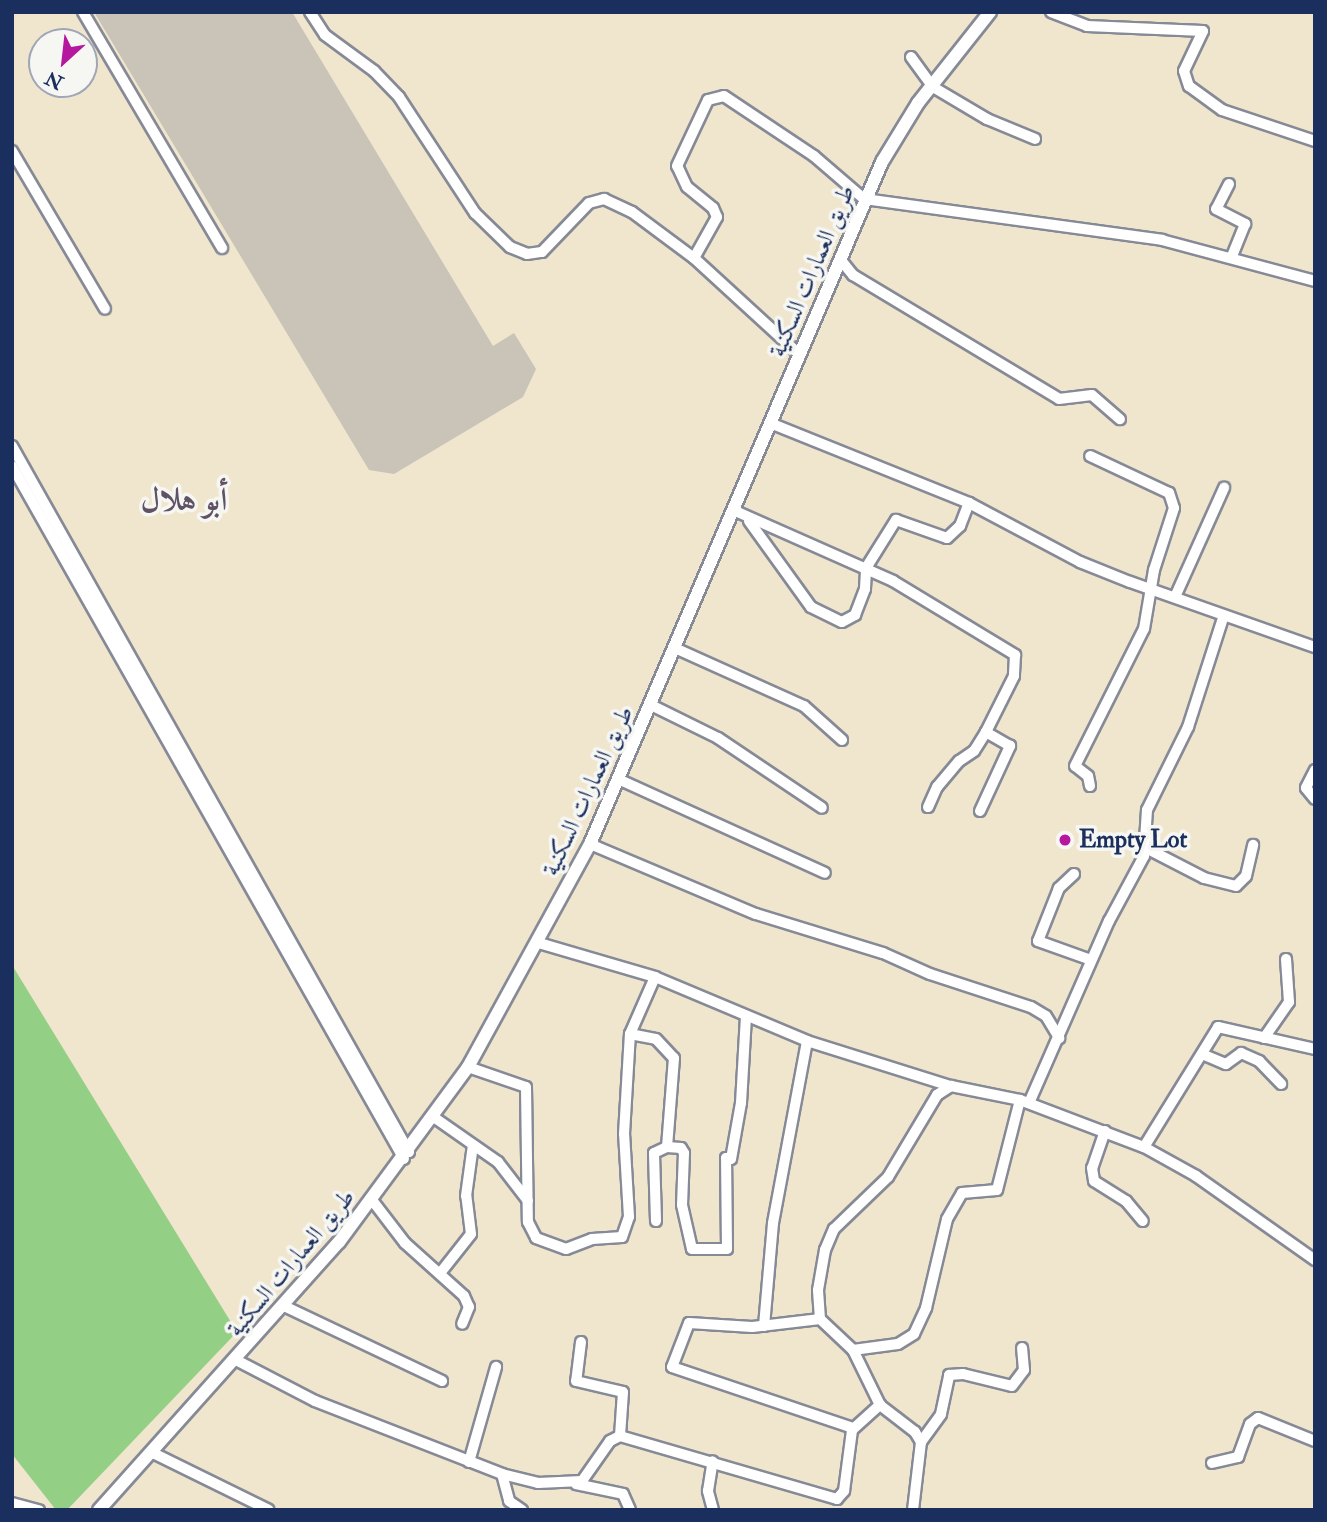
<!DOCTYPE html>
<html>
<head>
<meta charset="utf-8">
<style>
  body { margin:0 }
  #map { position:relative; width:1327px; height:1522px; overflow:hidden; background:#f0e5cd; font-family:"IM FELL Double Pica",Amiri,serif }
  div>[style] { position:absolute }
  [style*='--x'] { left:calc(var(--x)*1px); top:calc(var(--y)*1px); width:calc(var(--w)*1px); rotate:calc(var(--a)*1deg) }
  .industrial>* { inset:0; background:#c9c3b8 }
  .green>* { inset:0; background:#93cf84 }
  .roads { filter:drop-shadow(2px 0 #868a96) drop-shadow(-2px 0 #868a96) drop-shadow(0 2px #868a96) drop-shadow(0 -2px #868a96) }
  .minor>* { height:10px; margin:-5px; padding:0 5px; transform-origin:5px; border-radius:5px; background:#fff }
  .major>* { height:12px; margin:-6px; padding:0 6px; transform-origin:6px; border-radius:6px; background:#fff }
  .dots>* { width:19px; height:19px; translate:-50% -50%; box-sizing:border-box; border:4px solid #f6f6f2; border-radius:50% }
  span { translate:-50% -50%; white-space:nowrap; text-align:center; line-height:1.15; -webkit-text-stroke:7px #f6f6f2; paint-order:stroke }
  .street-label { font-size:24px; color:#1b2f5e }
  .poi-label { font-size:24px; color:#1b2f5e; font-weight:700 }
  .left { translate:0 -50%; text-align:left }
  .district-label { font-size:32px; color:#5f5264; font-weight:700 }
  .frame { position:absolute; inset:0; border:14px solid #1b2f5e; pointer-events:none }
  .north { position:absolute; left:28px; top:28px; width:70px; height:70px; box-sizing:border-box; background:#f6f6f2; border:2px solid #9ea6b7; border-radius:50%; rotate:207deg; font-size:19px; font-weight:700; line-height:28px; text-align:center; color:#1b2f5e }
  .north::after { content:''; display:block; margin:auto; width:24px; height:32px; background:#b5179e; clip-path:polygon(50% 0,100% 100%,50% 72%,0 100%) }
</style>
</head>
<body>
<div id="map">
  <div class="industrial">
    <i style="clip-path:polygon(94px 12px,292px 12px,493px 346px,514px 333px,536px 369px,523px 397px,394px 474px,369px 470px)"></i>
  </div>
  <div class="green">
    <i style="clip-path:polygon(12px 965px,237px 1332px,67px 1510px,56px 1510px,12px 1454px)"></i>
  </div>
  <div class="roads">
    <div class="minor">
      <i style="--x:83;--y:12;--w:274;--a:59.5"></i>
      <i style="--x:310;--y:12;--w:27;--a:57"></i>
      <i style="--x:325;--y:35;--w:61;--a:36.3"></i>
      <i style="--x:374;--y:71;--w:36;--a:46"></i>
      <i style="--x:399;--y:97;--w:139;--a:56.8"></i>
      <i style="--x:475;--y:213;--w:49;--a:44.2"></i>
      <i style="--x:510;--y:247;--w:18;--a:22"></i>
      <i style="--x:527;--y:254;--w:15;--a:-8"></i>
      <i style="--x:542;--y:252;--w:68;--a:-46.2"></i>
      <i style="--x:589;--y:203;--w:16;--a:-15"></i>
      <i style="--x:604;--y:199;--w:31;--a:25"></i>
      <i style="--x:632;--y:212;--w:77;--a:36.6"></i>
      <i style="--x:694;--y:258;--w:144;--a:42.5"></i>
      <i style="--x:1051;--y:12;--w:39;--a:21"></i>
      <i style="--x:1087;--y:26;--w:116;--a:2.5"></i>
      <i style="--x:1203;--y:31;--w:44;--a:115.4"></i>
      <i style="--x:1184;--y:71;--w:16;--a:72"></i>
      <i style="--x:1189;--y:86;--w:41;--a:36"></i>
      <i style="--x:1222;--y:110;--w:98;--a:18.4"></i>
      <i style="--x:911;--y:57;--w:37;--a:54"></i>
      <i style="--x:933;--y:87;--w:63;--a:30.7"></i>
      <i style="--x:987;--y:119;--w:52;--a:22.6"></i>
      <i style="--x:12;--y:151;--w:183;--a:59.5"></i>
      <i style="--x:1229;--y:184;--w:28;--a:117"></i>
      <i style="--x:1216;--y:209;--w:33;--a:27"></i>
      <i style="--x:1245;--y:224;--w:35;--a:112"></i>
      <i style="--x:694;--y:258;--w:47;--a:-60.7"></i>
      <i style="--x:717;--y:217;--w:10;--a:-114"></i>
      <i style="--x:713;--y:208;--w:33;--a:-141"></i>
      <i style="--x:687;--y:187;--w:23;--a:-115"></i>
      <i style="--x:677;--y:166;--w:73;--a:-64.8"></i>
      <i style="--x:708;--y:100;--w:16;--a:-14"></i>
      <i style="--x:724;--y:96;--w:108;--a:33.7"></i>
      <i style="--x:814;--y:156;--w:66;--a:40.7"></i>
      <i style="--x:864;--y:199;--w:301;--a:7.8"></i>
      <i style="--x:1162;--y:240;--w:158;--a:15"></i>
      <i style="--x:840;--y:259;--w:21;--a:51"></i>
      <i style="--x:853;--y:275;--w:240;--a:31"></i>
      <i style="--x:1059;--y:399;--w:33;--a:-7"></i>
      <i style="--x:1092;--y:395;--w:37;--a:41"></i>
      <i style="--x:770;--y:423;--w:214;--a:21.9"></i>
      <i style="--x:969;--y:503;--w:126;--a:28"></i>
      <i style="--x:1080;--y:562;--w:54;--a:21.8"></i>
      <i style="--x:1130;--y:582;--w:196;--a:19.4"></i>
      <i style="--x:12;--y:446;--w:810;--a:60.65"></i>
      <i style="--x:12;--y:466;--w:796;--a:60.51"></i>
      <i style="--x:733;--y:510;--w:175;--a:23.9"></i>
      <i style="--x:893;--y:581;--w:143;--a:31.2"></i>
      <i style="--x:1015;--y:655;--w:21;--a:93"></i>
      <i style="--x:1014;--y:676;--w:63;--a:116.6"></i>
      <i style="--x:986;--y:732;--w:22;--a:122"></i>
      <i style="--x:974;--y:751;--w:18;--a:146"></i>
      <i style="--x:959;--y:761;--w:34;--a:130"></i>
      <i style="--x:937;--y:787;--w:22;--a:114"></i>
      <i style="--x:749;--y:521;--w:106;--a:54.2"></i>
      <i style="--x:811;--y:607;--w:34;--a:26"></i>
      <i style="--x:842;--y:622;--w:15;--a:-28"></i>
      <i style="--x:855;--y:615;--w:28;--a:-69"></i>
      <i style="--x:865;--y:589;--w:21;--a:-87"></i>
      <i style="--x:866;--y:568;--w:57;--a:-58"></i>
      <i style="--x:896;--y:520;--w:54;--a:19.4"></i>
      <i style="--x:947;--y:538;--w:18;--a:-43"></i>
      <i style="--x:960;--y:526;--w:25;--a:-69"></i>
      <i style="--x:1175;--y:597;--w:120;--a:-65.8"></i>
      <i style="--x:677;--y:649;--w:139;--a:24.2"></i>
      <i style="--x:804;--y:706;--w:51;--a:41.8"></i>
      <i style="--x:651;--y:705;--w:75;--a:26.2"></i>
      <i style="--x:718;--y:738;--w:125;--a:33.9"></i>
      <i style="--x:1315;--y:770;--w:20;--a:117"></i>
      <i style="--x:1306;--y:788;--w:14;--a:51"></i>
      <i style="--x:618;--y:779;--w:227;--a:24.4"></i>
      <i style="--x:1090;--y:786;--w:10;--a:-101"></i>
      <i style="--x:1088;--y:776;--w:16;--a:-142"></i>
      <i style="--x:1075;--y:766;--w:153;--a:-63.3"></i>
      <i style="--x:1144;--y:629;--w:60;--a:-80.4"></i>
      <i style="--x:1154;--y:570;--w:65;--a:-72.1"></i>
      <i style="--x:1174;--y:508;--w:16;--a:-108"></i>
      <i style="--x:1169;--y:493;--w:87;--a:-154.9"></i>
      <i style="--x:980;--y:811;--w:72;--a:-65.2"></i>
      <i style="--x:1010;--y:746;--w:28;--a:-150"></i>
      <i style="--x:590;--y:844;--w:180;--a:22.9"></i>
      <i style="--x:756;--y:914;--w:133;--a:17.1"></i>
      <i style="--x:883;--y:953;--w:51;--a:24.1"></i>
      <i style="--x:930;--y:974;--w:106;--a:18.1"></i>
      <i style="--x:1031;--y:1007;--w:17;--a:31"></i>
      <i style="--x:1046;--y:1016;--w:26;--a:59"></i>
      <i style="--x:1146;--y:848;--w:65;--a:27.3"></i>
      <i style="--x:1204;--y:878;--w:33;--a:14"></i>
      <i style="--x:1236;--y:886;--w:14;--a:-45"></i>
      <i style="--x:1246;--y:876;--w:32;--a:-77"></i>
      <i style="--x:1074;--y:874;--w:21;--a:137"></i>
      <i style="--x:1059;--y:888;--w:57;--a:111.6"></i>
      <i style="--x:1038;--y:941;--w:56;--a:19.7"></i>
      <i style="--x:539;--y:943;--w:121;--a:16.3"></i>
      <i style="--x:655;--y:977;--w:165;--a:22.8"></i>
      <i style="--x:807;--y:1041;--w:151;--a:17.4"></i>
      <i style="--x:951;--y:1086;--w:70;--a:11.5"></i>
      <i style="--x:1020;--y:1100;--w:133;--a:20.8"></i>
      <i style="--x:1144;--y:1147;--w:60;--a:29.1"></i>
      <i style="--x:1196;--y:1176;--w:146;--a:35.2"></i>
      <i style="--x:630;--y:1034;--w:26;--a:11"></i>
      <i style="--x:656;--y:1039;--w:26;--a:47"></i>
      <i style="--x:674;--y:1058;--w:89;--a:94.5"></i>
      <i style="--x:667;--y:1147;--w:14;--a:4"></i>
      <i style="--x:681;--y:1148;--w:6;--a:59"></i>
      <i style="--x:684;--y:1153;--w:52;--a:92.2"></i>
      <i style="--x:682;--y:1205;--w:45;--a:77.2"></i>
      <i style="--x:692;--y:1249;--w:35;--a:0"></i>
      <i style="--x:727;--y:1249;--w:91;--a:-90.6"></i>
      <i style="--x:726;--y:1158;--w:5;--a:11"></i>
      <i style="--x:731;--y:1159;--w:57;--a:-79.9"></i>
      <i style="--x:741;--y:1103;--w:86;--a:-86.7"></i>
      <i style="--x:1264;--y:1038;--w:44;--a:-55.2"></i>
      <i style="--x:1289;--y:1002;--w:43;--a:-94"></i>
      <i style="--x:1202;--y:1054;--w:26;--a:23"></i>
      <i style="--x:1226;--y:1064;--w:19;--a:-36"></i>
      <i style="--x:1241;--y:1053;--w:20;--a:24"></i>
      <i style="--x:1259;--y:1061;--w:32;--a:46"></i>
      <i style="--x:468;--y:1067;--w:61;--a:19"></i>
      <i style="--x:526;--y:1087;--w:135;--a:89.2"></i>
      <i style="--x:528;--y:1222;--w:18;--a:63"></i>
      <i style="--x:536;--y:1238;--w:32;--a:20"></i>
      <i style="--x:566;--y:1249;--w:28;--a:-21"></i>
      <i style="--x:592;--y:1239;--w:30;--a:-4"></i>
      <i style="--x:622;--y:1237;--w:21;--a:-71"></i>
      <i style="--x:629;--y:1217;--w:83;--a:-93.4"></i>
      <i style="--x:624;--y:1134;--w:100;--a:-86.6"></i>
      <i style="--x:630;--y:1034;--w:62;--a:-66.3"></i>
      <i style="--x:1029;--y:1103;--w:199;--a:-66.3"></i>
      <i style="--x:1109;--y:921;--w:74;--a:-61.7"></i>
      <i style="--x:1144;--y:856;--w:46;--a:-86.3"></i>
      <i style="--x:1147;--y:810;--w:93;--a:-63.7"></i>
      <i style="--x:1188;--y:727;--w:114;--a:-72.2"></i>
      <i style="--x:435;--y:1118;--w:77;--a:34.9"></i>
      <i style="--x:498;--y:1162;--w:49;--a:52.4"></i>
      <i style="--x:1105;--y:1131;--w:39;--a:109"></i>
      <i style="--x:1092;--y:1168;--w:13;--a:81"></i>
      <i style="--x:1094;--y:1181;--w:38;--a:32"></i>
      <i style="--x:1126;--y:1201;--w:26;--a:50"></i>
      <i style="--x:1144;--y:1147;--w:141;--a:-58.3"></i>
      <i style="--x:1218;--y:1027;--w:99;--a:12.8"></i>
      <i style="--x:372;--y:1200;--w:54;--a:52.5"></i>
      <i style="--x:405;--y:1243;--w:79;--a:41.9"></i>
      <i style="--x:464;--y:1296;--w:12;--a:66"></i>
      <i style="--x:469;--y:1307;--w:18;--a:112"></i>
      <i style="--x:656;--y:1221;--w:68;--a:-91.7"></i>
      <i style="--x:654;--y:1153;--w:14;--a:-25"></i>
      <i style="--x:441;--y:1272;--w:48;--a:-51.7"></i>
      <i style="--x:471;--y:1234;--w:38;--a:-97"></i>
      <i style="--x:466;--y:1196;--w:51;--a:-82.2"></i>
      <i style="--x:284;--y:1306;--w:175;--a:25.4"></i>
      <i style="--x:820;--y:1319;--w:68;--a:173.3"></i>
      <i style="--x:752;--y:1327;--w:63;--a:-176.4"></i>
      <i style="--x:689;--y:1323;--w:47;--a:111.1"></i>
      <i style="--x:672;--y:1367;--w:191;--a:18.6"></i>
      <i style="--x:764;--y:1326;--w:103;--a:-85"></i>
      <i style="--x:773;--y:1223;--w:185;--a:-79.4"></i>
      <i style="--x:581;--y:1342;--w:39;--a:97"></i>
      <i style="--x:576;--y:1381;--w:48;--a:13.2"></i>
      <i style="--x:623;--y:1392;--w:44;--a:93.9"></i>
      <i style="--x:853;--y:1350;--w:45;--a:-7.6"></i>
      <i style="--x:898;--y:1344;--w:19;--a:-32"></i>
      <i style="--x:914;--y:1334;--w:29;--a:-65"></i>
      <i style="--x:926;--y:1308;--w:91;--a:-76.7"></i>
      <i style="--x:947;--y:1219;--w:30;--a:-60"></i>
      <i style="--x:962;--y:1193;--w:35;--a:-5"></i>
      <i style="--x:997;--y:1190;--w:93;--a:-75.7"></i>
      <i style="--x:236;--y:1360;--w:89;--a:27.4"></i>
      <i style="--x:315;--y:1401;--w:201;--a:21.3"></i>
      <i style="--x:502;--y:1474;--w:37;--a:14"></i>
      <i style="--x:538;--y:1483;--w:44;--a:-2.6"></i>
      <i style="--x:582;--y:1481;--w:49;--a:-55"></i>
      <i style="--x:610;--y:1441;--w:11;--a:-27"></i>
      <i style="--x:620;--y:1436;--w:226;--a:16.2"></i>
      <i style="--x:837;--y:1499;--w:11;--a:-49"></i>
      <i style="--x:844;--y:1491;--w:62;--a:-82.5"></i>
      <i style="--x:852;--y:1430;--w:38;--a:-42"></i>
      <i style="--x:921;--y:1442;--w:34;--a:-54"></i>
      <i style="--x:941;--y:1414;--w:40;--a:-78"></i>
      <i style="--x:949;--y:1375;--w:14;--a:-4"></i>
      <i style="--x:963;--y:1374;--w:50;--a:13.8"></i>
      <i style="--x:1012;--y:1386;--w:20;--a:-53"></i>
      <i style="--x:1024;--y:1370;--w:22;--a:-95"></i>
      <i style="--x:151;--y:1452;--w:131;--a:26.2"></i>
      <i style="--x:469;--y:1462;--w:99;--a:-74.1"></i>
      <i style="--x:1212;--y:1463;--w:27;--a:-13"></i>
      <i style="--x:1238;--y:1457;--w:35;--a:-70"></i>
      <i style="--x:1250;--y:1424;--w:10;--a:-37"></i>
      <i style="--x:1258;--y:1418;--w:61;--a:22"></i>
      <i style="--x:502;--y:1474;--w:28;--a:75"></i>
      <i style="--x:509;--y:1501;--w:16;--a:35"></i>
      <i style="--x:576;--y:1484;--w:48;--a:12"></i>
      <i style="--x:623;--y:1494;--w:17;--a:66"></i>
      <i style="--x:12;--y:1503;--w:28;--a:15"></i>
      <i style="--x:713;--y:1510;--w:20;--a:-105"></i>
      <i style="--x:708;--y:1491;--w:30;--a:-81"></i>
      <i style="--x:913;--y:1510;--w:68;--a:-83.3"></i>
      <i style="--x:921;--y:1442;--w:12;--a:-121"></i>
      <i style="--x:915;--y:1432;--w:44;--a:-142.4"></i>
      <i style="--x:880;--y:1405;--w:61;--a:-116.1"></i>
      <i style="--x:853;--y:1350;--w:45;--a:-136.8"></i>
      <i style="--x:820;--y:1319;--w:29;--a:-94"></i>
      <i style="--x:818;--y:1290;--w:41;--a:-80.1"></i>
      <i style="--x:825;--y:1250;--w:23;--a:-67"></i>
      <i style="--x:834;--y:1229;--w:75;--a:-43.9"></i>
      <i style="--x:888;--y:1177;--w:96;--a:-59.1"></i>
      <i style="--x:937;--y:1095;--w:17;--a:-33"></i>
    </div>
    <div class="major">
      <i style="--x:99;--y:1510;--w:360;--a:-48.2"></i>
      <i style="--x:339;--y:1242;--w:217;--a:-53.6"></i>
      <i style="--x:468;--y:1067;--w:254;--a:-61.3"></i>
      <i style="--x:590;--y:844;--w:742;--a:-66.82"></i>
      <i style="--x:882;--y:162;--w:69;--a:-58.6"></i>
      <i style="--x:918;--y:103;--w:116;--a:-51.6"></i>
    </div>
  </div>
  <div class="dots">
    <i style="left:1065px;top:840px;background:#b5179e"></i>
  </div>
  <div class="street-label">
    <span style="left:812px;top:271px;rotate:-67deg">طريق العمارات السكنية</span>
    <span style="left:588px;top:791px;rotate:-65deg">طريق العمارات السكنية</span>
    <span style="left:291px;top:1263px;rotate:-50deg">طريق العمارات السكنية</span>
  </div>
  <div class="poi-label">
    <span class="left" style="left:1079px;top:840px">Empty Lot</span>
  </div>
  <div class="district-label">
    <span style="left:184px;top:500px">أبو هلال</span>
  </div>
  <div class="frame"></div>
  <div class="north">N</div>
</div>
</body>
</html>
